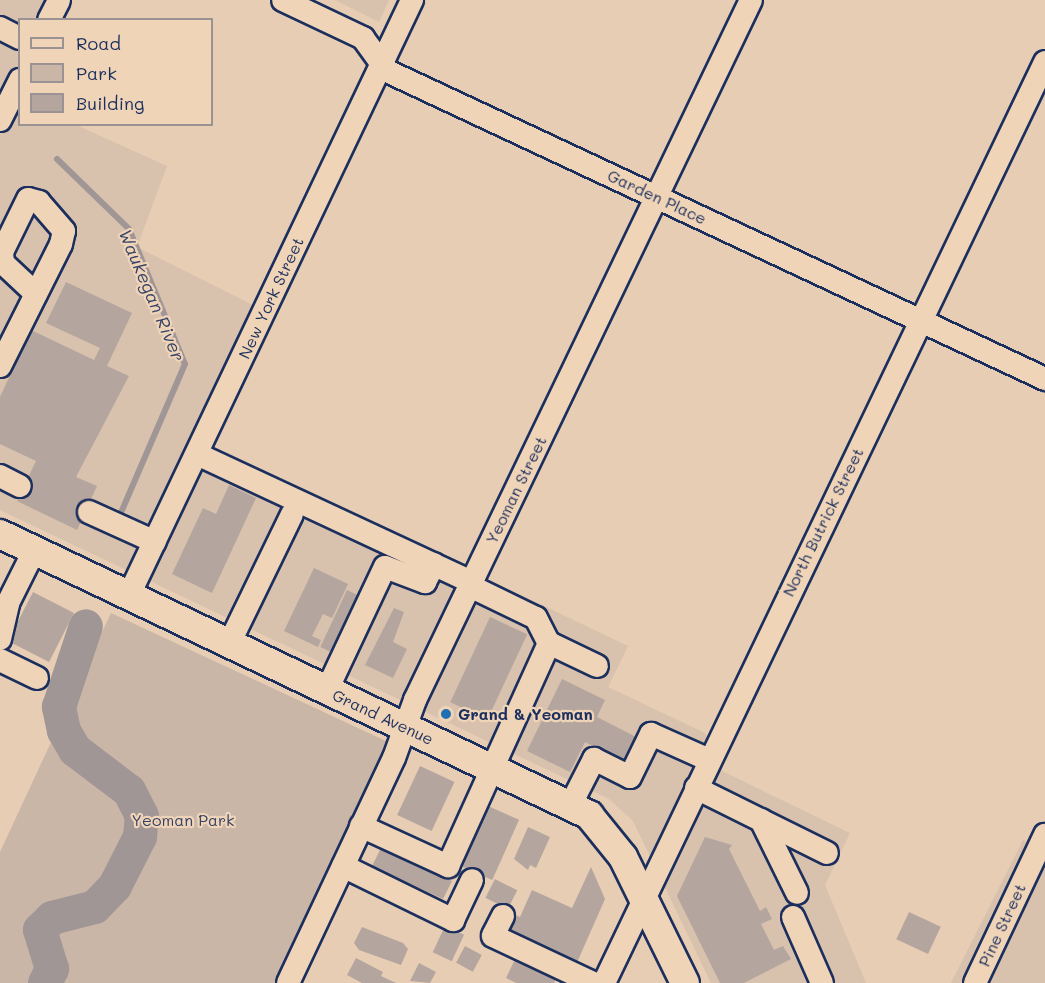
<!DOCTYPE html>
<html>
<head>
<meta charset="utf-8">
<style>
  body { margin:0 }
  #map { position:relative; width:1045px; height:983px; overflow:hidden; background:#e7cdb3; font-family:Mali,sans-serif }
  div>[style] { position:absolute }
  [style*='--x'] { left:calc(var(--x)*1px); top:calc(var(--y)*1px); width:calc(var(--w)*1px); rotate:calc(var(--a)*1deg) }
  .built>* { inset:0; background:#d8c1ad }
  .green>* { inset:0; background:#cab6a7 }
  .stream>* { height:6px; margin:-3px; padding:0 3px; transform-origin:3px; border-radius:3px; background:#a19696 }
  .river>* { height:34px; margin:-17px; padding:0 17px; transform-origin:17px; border-radius:17px; background:#a19696 }
  .building>* { inset:0; background:#b4a69e; transform-origin:0 0 }
  .roads { filter:drop-shadow(2px 0 #1b2f5e) drop-shadow(-2px 0 #1b2f5e) drop-shadow(0 2px #1b2f5e) drop-shadow(0 -2px #1b2f5e) }
  .minor>* { height:22px; margin:-11px; padding:0 11px; transform-origin:11px; border-radius:11px; background:#f0d4b7 }
  .major>* { height:28px; margin:-14px; padding:0 14px; transform-origin:14px; border-radius:14px; background:#f0d4b7 }
  .dots>* { width:16px; height:16px; translate:-50% -50%; box-sizing:border-box; border:3px solid #f0d4b7; border-radius:50% }
  span { translate:-50% -50%; white-space:nowrap; text-align:center; line-height:1.15; -webkit-text-stroke:4.5px #f0d4b7; paint-order:stroke }
  .street-label { font-size:16px; color:#1b2f5e }
  .poi-label { font-size:16px; color:#1b2f5e; font-weight:700 }
  .left { translate:0 -50%; text-align:left }
  .park-label { font-size:16px; color:#354369 }
  .water-label { font-size:18px; color:#364469; font-style:italic }
  .legend { position:absolute; left:18px; top:18px; width:195px; height:108px; box-sizing:border-box; background:#f0d4b7; border:2px solid #9b9293; margin:0; padding:8px 10px; list-style:none; font-size:18px; color:#1b2f5e }
  .legend li { display:flex; align-items:center; gap:12px; height:30px }
  .legend b { width:30px; border:2px solid #9b9293 }
</style>
</head>
<body>
<div id="map">
  <div class="built">
    <i style="clip-path:polygon(0 0,70px 0,61px 19px,20px 20px,20px 124px,76px 125px,167px 166px,137px 247px,265px 311px,203px 443px,628px 646px,608px 687px,705px 733px,722px 771px,850px 833px,825px 885px,866px 983px,711px 983px,633px 821px,609px 799px,0 510px)"></i>
    <i style="clip-path:polygon(335px 0,389px 0,379px 22px)"></i>
    <i style="clip-path:polygon(1023px 840px,1045px 850px,1045px 983px,951px 983px)"></i>
  </div>
  <div class="green">
    <i style="clip-path:polygon(111px 613px,388px 742px,278px 983px,0 983px,0 852px)"></i>
  </div>
  <div class="stream">
    <i style="--x:57;--y:159;--w:100;--a:44.2"></i>
    <i style="--x:129;--y:229;--w:146;--a:67.5"></i>
    <i style="--x:185;--y:364;--w:167;--a:113.3"></i>
  </div>
  <div class="river">
    <i style="--x:45;--y:983;--w:16;--a:-63"></i>
    <i style="--x:52;--y:969;--w:41;--a:-107.1"></i>
    <i style="--x:40;--y:930;--w:17;--a:-45"></i>
    <i style="--x:52;--y:918;--w:44;--a:-14.3"></i>
    <i style="--x:95;--y:907;--w:29;--a:-46"></i>
    <i style="--x:115;--y:886;--w:55;--a:-63"></i>
    <i style="--x:140;--y:837;--w:21;--a:-85"></i>
    <i style="--x:142;--y:816;--w:28;--a:-117"></i>
    <i style="--x:129;--y:791;--w:68;--a:-142.8"></i>
    <i style="--x:75;--y:750;--w:22;--a:-120"></i>
    <i style="--x:64;--y:731;--w:25;--a:-102"></i>
    <i style="--x:59;--y:707;--w:85;--a:-71.6"></i>
  </div>
  <div class="building">
    <i style="clip-path:polygon(66px 282px,132px 313px,107px 366px,129px 376px,76px 477px,97px 486px,77px 530px,17px 501px,36px 461px,0 444px,0 397px,31px 330px,94px 360px,100px 348px,46px 323px)"></i>
    <i style="clip-path:polygon(229px 485px,256px 498px,212px 593px,172px 574px,203px 508px,216px 514px)"></i>
    <i style="clip-path:polygon(314px 568px,348px 584px,332px 618px,323px 614px,312px 636px,321px 640px,318px 647px,284px 631px)"></i>
    <i style="left:347px;top:590px;width:14px;height:63px;rotate:25deg"></i>
    <i style="left:33px;top:592px;width:46px;height:55px;rotate:27deg"></i>
    <i style="clip-path:polygon(394px 608px,404px 612px,393px 642px,407px 649px,393px 678px,365px 665px)"></i>
    <i style="left:490px;top:617px;width:41px;height:94px;rotate:25deg"></i>
    <i style="clip-path:polygon(562px 679px,605px 700px,597px 717px,640px 739px,627px 763px,585px 742px,570px 772px,527px 751px)"></i>
    <i style="left:420px;top:766px;width:38px;height:54px;rotate:25deg"></i>
    <i style="left:488px;top:806px;width:34px;height:66px;rotate:24deg"></i>
    <i style="clip-path:polygon(528px 827px,550px 837px,536px 868px,530px 865px,528px 870px,514px 859px)"></i>
    <i style="clip-path:polygon(705px 837px,732px 845px,729px 849px,760px 911px,766px 907px,772px 919px,761px 924px,774px 950px,783px 946px,791px 959px,744px 983px,720px 983px,677px 896px)"></i>
    <i style="clip-path:polygon(381px 848px,424px 864px,423px 867px,452px 881px,443px 899px,372px 866px)"></i>
    <i style="clip-path:polygon(591px 867px,605px 899px,575px 967px,504px 935px,514px 914px,520px 917px,532px 890px,572px 908px)"></i>
    <i style="left:495px;top:879px;width:25px;height:21px;rotate:27deg"></i>
    <i style="left:909px;top:912px;width:35px;height:30px;rotate:25deg"></i>
    <i style="left:445px;top:926px;width:21px;height:29px;rotate:25deg"></i>
    <i style="clip-path:polygon(362px 927px,403px 943px,408px 949px,401px 965px,359px 950px,354px 943px)"></i>
    <i style="left:465px;top:946px;width:19px;height:19px;rotate:28deg"></i>
    <i style="clip-path:polygon(517px 955px,558px 975px,554px 983px,516px 983px,506px 978px)"></i>
    <i style="clip-path:polygon(356px 958px,383px 972px,381px 976px,396px 983px,362px 983px,347px 975px)"></i>
    <i style="clip-path:polygon(419px 963px,436px 972px,430px 983px,410px 981px)"></i>
  </div>
  <div class="roads">
    <div class="minor">
      <i style="--x:283;--y:0;--w:89;--a:25.4"></i>
      <i style="--x:363;--y:38;--w:41;--a:54"></i>
      <i style="--x:387;--y:71;--w:727;--a:25.08"></i>
      <i style="--x:49;--y:20;--w:22;--a:-63"></i>
      <i style="--x:0;--y:28;--w:22;--a:27"></i>
      <i style="--x:0;--y:120;--w:45;--a:-63.4"></i>
      <i style="--x:0;--y:366;--w:136;--a:-63.4"></i>
      <i style="--x:61;--y:244;--w:13;--a:-77"></i>
      <i style="--x:64;--y:231;--w:38;--a:-131"></i>
      <i style="--x:39;--y:202;--w:11;--a:-165"></i>
      <i style="--x:28;--y:199;--w:59;--a:116.1"></i>
      <i style="--x:2;--y:252;--w:11;--a:85"></i>
      <i style="--x:3;--y:263;--w:45;--a:43.2"></i>
      <i style="--x:197;--y:454;--w:303;--a:25"></i>
      <i style="--x:0;--y:476;--w:22;--a:27"></i>
      <i style="--x:89;--y:512;--w:72;--a:24.4"></i>
      <i style="--x:470;--y:586;--w:73;--a:25.9"></i>
      <i style="--x:536;--y:618;--w:28;--a:63"></i>
      <i style="--x:549;--y:643;--w:53;--a:25.6"></i>
      <i style="--x:129;--y:595;--w:659;--a:-64.56"></i>
      <i style="--x:0;--y:639;--w:37;--a:-77"></i>
      <i style="--x:8;--y:603;--w:58;--a:-63.4"></i>
      <i style="--x:229;--y:644;--w:144;--a:-64.1"></i>
      <i style="--x:0;--y:660;--w:41;--a:25.9"></i>
      <i style="--x:327;--y:690;--w:136;--a:-64.8"></i>
      <i style="--x:385;--y:567;--w:43;--a:20.6"></i>
      <i style="--x:425;--y:582;--w:20;--a:-63"></i>
      <i style="--x:696;--y:788;--w:146;--a:26.4"></i>
      <i style="--x:570;--y:806;--w:53;--a:-62.9"></i>
      <i style="--x:594;--y:759;--w:40;--a:26.6"></i>
      <i style="--x:630;--y:777;--w:48;--a:-64"></i>
      <i style="--x:651;--y:734;--w:64;--a:24.1"></i>
      <i style="--x:761;--y:820;--w:81;--a:63.7"></i>
      <i style="--x:361;--y:826;--w:96;--a:24.7"></i>
      <i style="--x:448;--y:866;--w:245;--a:-65.6"></i>
      <i style="--x:343;--y:866;--w:123;--a:26.1"></i>
      <i style="--x:453;--y:920;--w:44;--a:-64.6"></i>
      <i style="--x:503;--y:916;--w:22;--a:117"></i>
      <i style="--x:493;--y:936;--w:110;--a:25.2"></i>
      <i style="--x:793;--y:917;--w:72;--a:66.3"></i>
      <i style="--x:288;--y:983;--w:249;--a:-64.8"></i>
      <i style="--x:394;--y:758;--w:62;--a:-70.1"></i>
      <i style="--x:415;--y:700;--w:776;--a:-64.36"></i>
      <i style="--x:604;--y:983;--w:1021;--a:-64.41"></i>
      <i style="--x:975;--y:983;--w:164;--a:-64.7"></i>
    </div>
    <div class="major">
      <i style="--x:0;--y:534;--w:653;--a:25.5"></i>
      <i style="--x:589;--y:815;--w:54;--a:51"></i>
      <i style="--x:623;--y:857;--w:140;--a:63.8"></i>
    </div>
  </div>
  <div class="dots">
    <i style="left:446px;top:714px;background:#1f6fb2"></i>
  </div>
  <div class="street-label">
    <span style="left:657px;top:197px;rotate:25deg">Garden Place</span>
    <span style="left:271px;top:298px;rotate:-65deg">New York Street</span>
    <span style="left:516px;top:490px;rotate:-64deg">Yeoman Street</span>
    <span style="left:823px;top:522px;rotate:-64deg">North Butrick Street</span>
    <span style="left:383px;top:717px;rotate:25deg">Grand Avenue</span>
    <span style="left:1002px;top:925px;rotate:-65deg">Pine Street</span>
  </div>
  <div class="poi-label">
    <span class="left" style="left:458px;top:714px">Grand &amp; Yeoman</span>
  </div>
  <div class="park-label">
    <span style="left:183px;top:820px">Yeoman Park</span>
  </div>
  <div class="water-label">
    <span style="left:152px;top:295px;rotate:67deg">Waukegan River</span>
  </div>
  <ul class="legend">
  <li><b style="height:8px;background:#f0d4b7"></b>Road</li>
  <li><b style="height:16px;background:#cab6a7"></b>Park</li>
  <li><b style="height:16px;background:#b4a69e"></b>Building</li>
  </ul>
</div>
</body>
</html>
